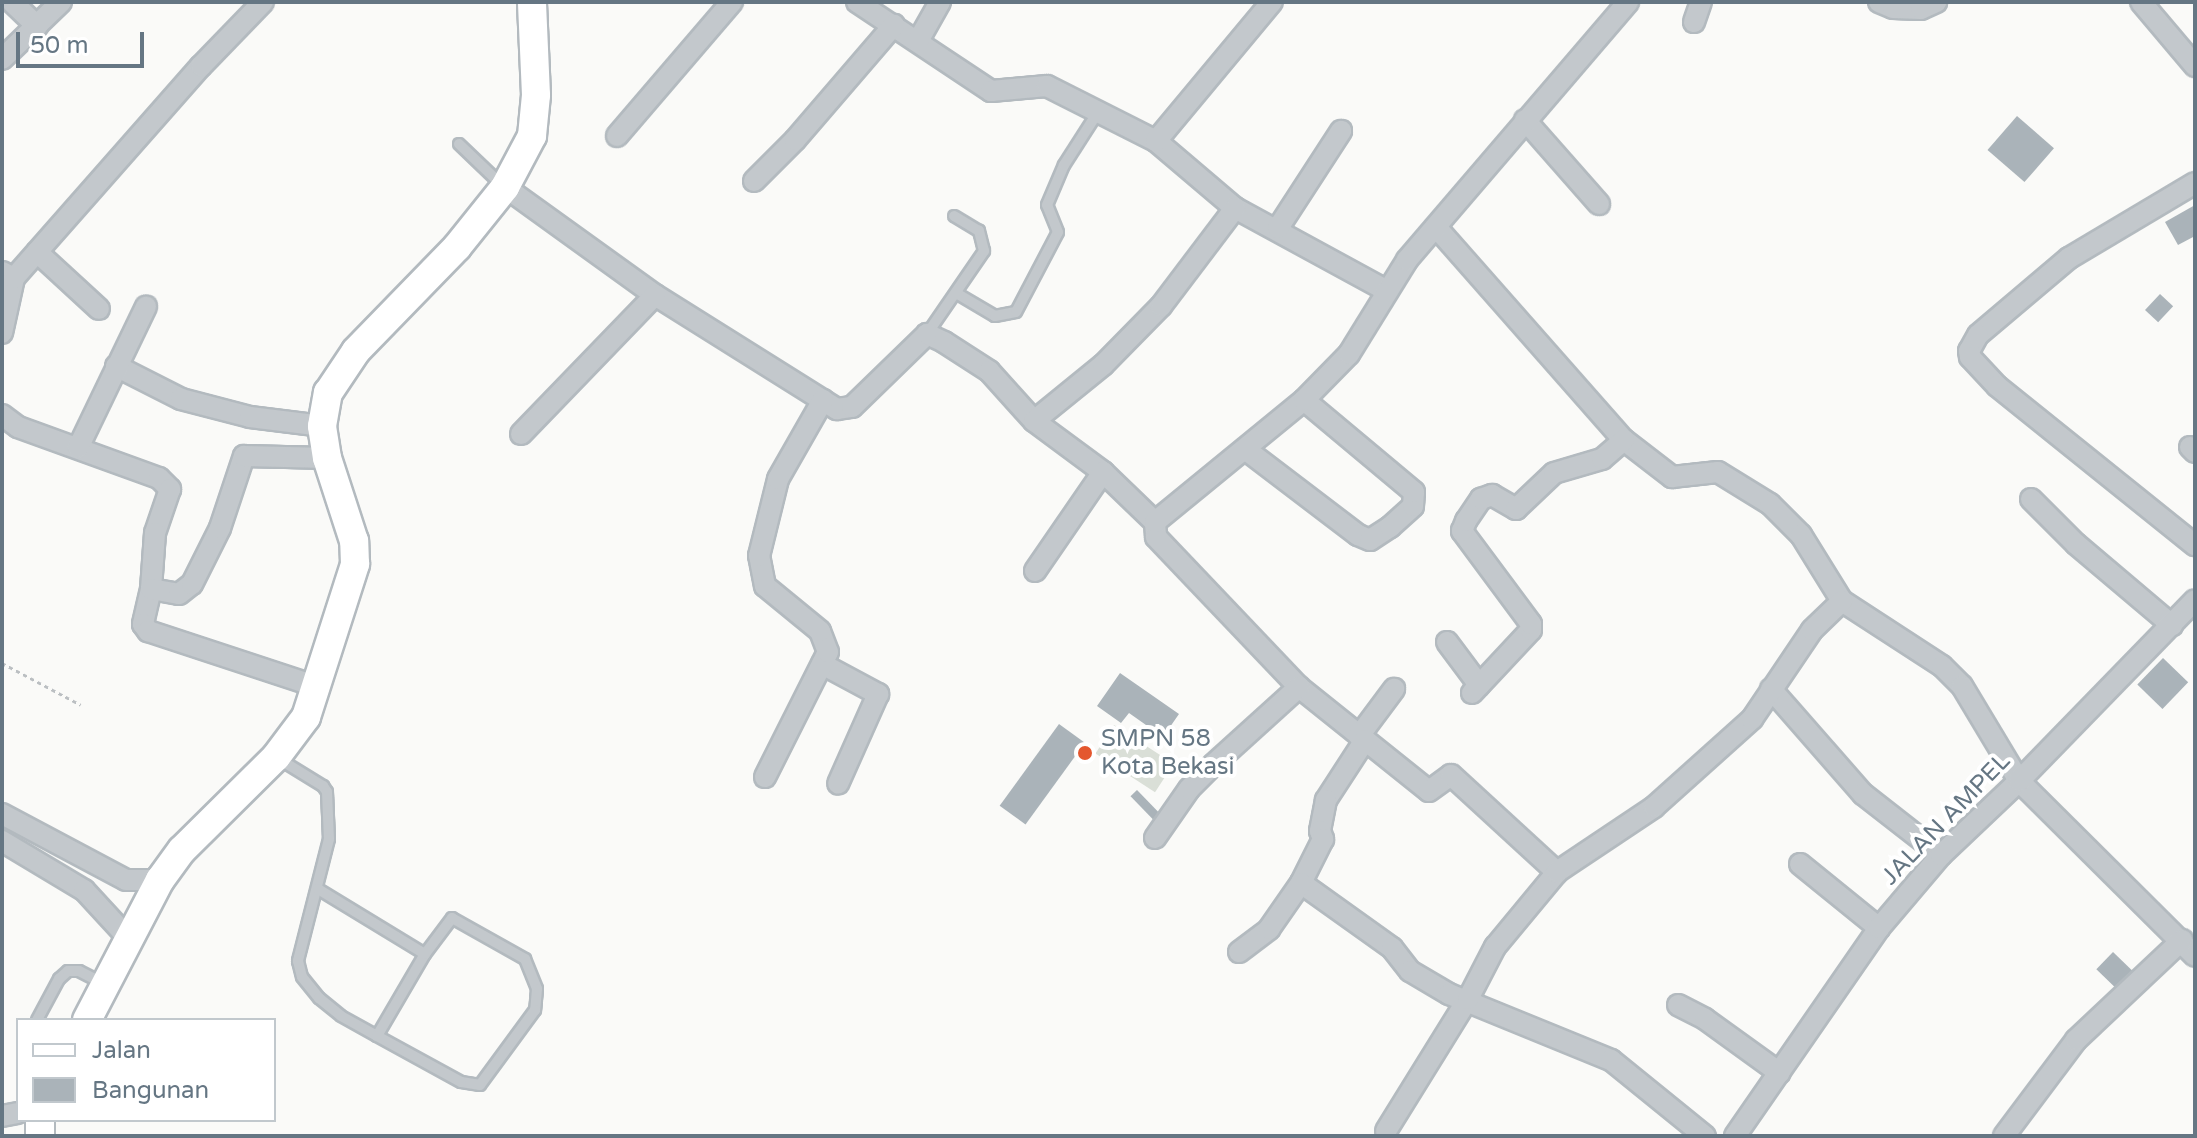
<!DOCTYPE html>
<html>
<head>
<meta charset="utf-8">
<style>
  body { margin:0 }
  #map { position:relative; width:2197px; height:1138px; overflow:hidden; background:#fafaf8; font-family:"Varela Round",sans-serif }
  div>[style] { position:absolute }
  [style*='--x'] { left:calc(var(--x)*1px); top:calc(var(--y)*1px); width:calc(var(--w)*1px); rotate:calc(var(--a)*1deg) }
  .green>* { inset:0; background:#dadfd7; transform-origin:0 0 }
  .building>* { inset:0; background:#aab3b9; transform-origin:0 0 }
  .path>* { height:3px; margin-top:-1.5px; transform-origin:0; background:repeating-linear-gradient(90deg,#bbbfc2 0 4px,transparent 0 8px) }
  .roads { filter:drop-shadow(2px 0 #b3babf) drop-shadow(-2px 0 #b3babf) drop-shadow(0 2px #b3babf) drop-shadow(0 -2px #b3babf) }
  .service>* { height:10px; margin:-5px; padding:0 5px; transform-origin:5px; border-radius:5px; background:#c3c8cc }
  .minor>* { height:20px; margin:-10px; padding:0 10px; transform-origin:10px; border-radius:10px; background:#c3c8cc }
  .secondary>* { height:28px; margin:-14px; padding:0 14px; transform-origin:14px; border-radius:14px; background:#fff }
  .dots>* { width:22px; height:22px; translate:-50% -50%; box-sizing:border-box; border:4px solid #fff; border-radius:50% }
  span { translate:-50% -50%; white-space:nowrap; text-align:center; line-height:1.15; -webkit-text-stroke:8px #fff; paint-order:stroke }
  .poi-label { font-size:24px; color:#657683 }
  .left { translate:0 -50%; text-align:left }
  .street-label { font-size:24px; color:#657683 }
  .frame { position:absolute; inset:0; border:4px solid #657683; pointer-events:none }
  .legend { position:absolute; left:16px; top:1018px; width:260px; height:104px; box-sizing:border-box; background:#fff; border:2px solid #c1c8cd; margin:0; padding:10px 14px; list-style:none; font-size:24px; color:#657683 }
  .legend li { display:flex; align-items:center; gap:16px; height:40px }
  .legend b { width:40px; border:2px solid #c1c8cd }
  .scale { position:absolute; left:16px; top:32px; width:128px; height:36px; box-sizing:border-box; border:4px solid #657683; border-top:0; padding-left:10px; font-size:24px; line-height:28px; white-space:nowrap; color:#657683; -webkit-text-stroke:6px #fff; paint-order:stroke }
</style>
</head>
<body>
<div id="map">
  <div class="green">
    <i style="left:1114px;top:725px;width:71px;height:34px;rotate:33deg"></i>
  </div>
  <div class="building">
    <i style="left:2017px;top:116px;width:49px;height:45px;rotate:41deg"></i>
    <i style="clip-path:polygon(2195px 205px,2195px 236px,2178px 245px,2165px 222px)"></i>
    <i style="left:2160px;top:294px;width:18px;height:22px;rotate:43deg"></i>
    <i style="left:2163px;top:658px;width:35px;height:37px;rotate:44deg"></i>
    <i style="clip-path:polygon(1120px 673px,1179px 714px,1163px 737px,1129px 713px,1121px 723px,1097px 706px)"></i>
    <i style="left:1059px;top:724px;width:32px;height:101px;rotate:36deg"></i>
    <i style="left:1137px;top:790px;width:37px;height:9px;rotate:46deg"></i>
    <i style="left:2113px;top:952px;width:32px;height:24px;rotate:44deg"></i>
  </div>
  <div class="path">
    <i style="--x:2;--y:663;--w:89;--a:28"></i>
  </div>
  <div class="roads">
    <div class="service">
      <i style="--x:459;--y:144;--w:62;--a:43.7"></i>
      <i style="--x:956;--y:293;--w:45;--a:30.5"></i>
      <i style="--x:995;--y:316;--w:21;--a:-11"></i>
      <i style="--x:1016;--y:312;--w:90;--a:-62.3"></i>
      <i style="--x:1058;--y:232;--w:29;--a:-112"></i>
      <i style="--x:1047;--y:205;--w:43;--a:-67"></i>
      <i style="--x:1064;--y:165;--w:63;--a:-57.3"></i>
      <i style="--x:927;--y:334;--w:101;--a:-55.5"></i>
      <i style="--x:984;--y:251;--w:21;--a:-104"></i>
      <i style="--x:979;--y:231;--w:29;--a:-149"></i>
      <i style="--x:279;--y:759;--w:52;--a:31.5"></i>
      <i style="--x:323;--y:786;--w:7;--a:56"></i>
      <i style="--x:327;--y:792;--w:47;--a:87.6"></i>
      <i style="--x:329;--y:839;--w:126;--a:104.3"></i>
      <i style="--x:298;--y:961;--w:16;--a:76"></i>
      <i style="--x:302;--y:977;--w:27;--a:51"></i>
      <i style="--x:319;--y:998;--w:28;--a:39"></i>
      <i style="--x:341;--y:1016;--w:41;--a:29.1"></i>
      <i style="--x:377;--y:1036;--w:95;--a:-59.7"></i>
      <i style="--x:425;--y:954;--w:45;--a:-53.1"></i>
      <i style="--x:452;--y:918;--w:84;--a:29.3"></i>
      <i style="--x:525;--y:959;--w:32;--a:68"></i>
      <i style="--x:537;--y:989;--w:21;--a:95"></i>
      <i style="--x:535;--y:1010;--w:93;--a:126.3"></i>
      <i style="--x:480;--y:1085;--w:19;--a:-171"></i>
      <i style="--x:461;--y:1082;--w:96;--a:-151.3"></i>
      <i style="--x:318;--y:889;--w:125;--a:31.3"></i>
      <i style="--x:37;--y:1020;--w:47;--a:-61.8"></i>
      <i style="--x:59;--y:979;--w:12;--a:-42"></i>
      <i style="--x:68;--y:971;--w:11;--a:0"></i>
      <i style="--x:79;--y:971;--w:28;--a:27"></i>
    </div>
    <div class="minor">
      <i style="--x:12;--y:2;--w:35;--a:44"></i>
      <i style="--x:857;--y:2;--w:161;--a:33.6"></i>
      <i style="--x:991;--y:91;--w:56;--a:-5.1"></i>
      <i style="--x:1047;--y:86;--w:122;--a:26.8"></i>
      <i style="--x:1156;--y:141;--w:104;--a:40.3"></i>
      <i style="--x:1235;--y:208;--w:173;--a:28.6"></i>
      <i style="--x:1879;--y:2;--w:15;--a:23"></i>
      <i style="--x:1893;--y:8;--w:28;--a:2"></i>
      <i style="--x:1921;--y:9;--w:17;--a:-25"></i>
      <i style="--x:2141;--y:2;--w:84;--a:49.8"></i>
      <i style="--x:1694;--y:22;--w:21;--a:-71"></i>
      <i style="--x:918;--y:41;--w:45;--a:-60.6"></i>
      <i style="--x:2;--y:59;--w:82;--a:-44"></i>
      <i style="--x:1525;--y:120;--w:112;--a:48.6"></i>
      <i style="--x:617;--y:136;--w:177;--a:-49.4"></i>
      <i style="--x:1156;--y:141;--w:181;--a:-50.2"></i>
      <i style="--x:754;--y:181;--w:58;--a:-45"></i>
      <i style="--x:795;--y:140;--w:152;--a:-49.3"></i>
      <i style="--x:2195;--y:183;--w:147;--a:149.2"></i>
      <i style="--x:2069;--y:258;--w:119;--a:139.8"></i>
      <i style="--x:1978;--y:335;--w:18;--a:119"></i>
      <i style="--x:1969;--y:351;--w:6;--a:81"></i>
      <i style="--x:1970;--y:357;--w:40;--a:47"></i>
      <i style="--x:1997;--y:386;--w:254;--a:38.8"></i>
      <i style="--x:505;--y:187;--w:185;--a:35.8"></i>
      <i style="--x:655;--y:295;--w:215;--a:32.1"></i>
      <i style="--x:837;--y:409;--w:15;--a:-8"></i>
      <i style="--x:852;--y:407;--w:105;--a:-44.2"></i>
      <i style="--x:927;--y:334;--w:19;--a:25"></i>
      <i style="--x:944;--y:342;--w:54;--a:32.8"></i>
      <i style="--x:989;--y:371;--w:67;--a:48"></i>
      <i style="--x:1034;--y:421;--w:86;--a:36.5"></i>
      <i style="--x:1103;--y:472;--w:72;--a:43.9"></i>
      <i style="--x:1155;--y:522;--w:15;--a:86"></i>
      <i style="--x:1156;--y:537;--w:207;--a:46.4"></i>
      <i style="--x:1299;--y:687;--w:166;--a:38.7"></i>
      <i style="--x:1429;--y:791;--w:27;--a:-36"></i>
      <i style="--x:1451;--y:775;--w:144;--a:42.5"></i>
      <i style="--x:1436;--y:227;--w:284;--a:48.6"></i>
      <i style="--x:1624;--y:440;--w:61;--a:37.6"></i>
      <i style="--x:1672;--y:477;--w:46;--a:-6.2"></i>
      <i style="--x:1718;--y:472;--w:61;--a:31.6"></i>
      <i style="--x:1770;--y:504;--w:44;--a:45"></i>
      <i style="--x:1801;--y:535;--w:78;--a:58.2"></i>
      <i style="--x:1842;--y:601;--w:119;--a:33"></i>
      <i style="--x:1942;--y:666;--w:28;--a:45"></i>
      <i style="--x:1962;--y:686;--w:111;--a:59"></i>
      <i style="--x:2019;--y:781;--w:248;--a:44.8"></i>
      <i style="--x:1278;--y:228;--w:116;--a:-57"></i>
      <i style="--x:37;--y:252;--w:84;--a:42.6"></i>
      <i style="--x:2;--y:272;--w:13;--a:27"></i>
      <i style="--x:14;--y:278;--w:56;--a:102.3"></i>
      <i style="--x:14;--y:278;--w:283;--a:-48.6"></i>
      <i style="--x:201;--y:66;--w:89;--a:-45.9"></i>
      <i style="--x:116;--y:366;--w:73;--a:26.9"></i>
      <i style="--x:181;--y:399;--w:71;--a:14.6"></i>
      <i style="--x:250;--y:417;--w:73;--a:7.1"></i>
      <i style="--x:2;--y:415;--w:20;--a:37"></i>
      <i style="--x:18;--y:427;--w:150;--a:19.9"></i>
      <i style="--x:159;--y:478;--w:16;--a:45"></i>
      <i style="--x:170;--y:489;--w:46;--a:108.8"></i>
      <i style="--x:155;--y:533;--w:56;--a:94.1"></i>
      <i style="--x:151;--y:589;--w:36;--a:103"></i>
      <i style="--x:143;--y:624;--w:9;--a:54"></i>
      <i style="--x:148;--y:631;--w:179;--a:18.2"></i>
      <i style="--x:1034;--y:421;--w:89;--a:-39.1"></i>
      <i style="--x:1103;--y:365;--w:83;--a:-45.5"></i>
      <i style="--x:1161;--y:306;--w:123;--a:-52.9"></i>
      <i style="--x:521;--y:434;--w:193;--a:-46"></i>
      <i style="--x:2190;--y:447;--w:7;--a:45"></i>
      <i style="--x:78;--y:448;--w:157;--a:-64.3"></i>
      <i style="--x:1245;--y:449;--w:142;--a:37.3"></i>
      <i style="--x:1358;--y:535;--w:13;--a:23"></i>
      <i style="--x:1370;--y:540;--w:24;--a:-33"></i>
      <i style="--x:1390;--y:527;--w:31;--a:-42"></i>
      <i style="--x:1413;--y:506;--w:14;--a:-86"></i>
      <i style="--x:1414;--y:492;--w:143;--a:-140.1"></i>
      <i style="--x:2031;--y:499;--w:64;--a:45"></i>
      <i style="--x:2076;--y:544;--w:126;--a:40.2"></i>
      <i style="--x:1155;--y:522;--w:193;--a:-39.3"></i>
      <i style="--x:1304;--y:400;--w:64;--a:-45.6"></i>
      <i style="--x:1349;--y:354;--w:110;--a:-58.3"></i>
      <i style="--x:1407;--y:260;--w:340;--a:-49.4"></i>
      <i style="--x:1035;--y:571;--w:120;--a:-55.5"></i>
      <i style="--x:151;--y:589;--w:28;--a:10"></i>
      <i style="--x:179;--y:594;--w:16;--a:-38"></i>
      <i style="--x:192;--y:584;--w:63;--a:-63.4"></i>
      <i style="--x:220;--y:528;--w:76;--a:-71.6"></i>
      <i style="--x:244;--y:456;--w:83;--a:1.4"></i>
      <i style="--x:1447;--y:642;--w:54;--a:53.3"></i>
      <i style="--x:822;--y:664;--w:64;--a:28.2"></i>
      <i style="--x:878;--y:694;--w:98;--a:114"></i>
      <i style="--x:1771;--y:689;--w:140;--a:48.8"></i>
      <i style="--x:1863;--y:794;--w:99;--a:38"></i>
      <i style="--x:1472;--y:693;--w:86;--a:-46.9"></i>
      <i style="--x:1531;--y:630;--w:6;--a:-90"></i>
      <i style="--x:1531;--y:624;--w:116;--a:-126.6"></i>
      <i style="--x:1462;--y:531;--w:11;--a:-68"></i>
      <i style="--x:1466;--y:521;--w:27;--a:-56"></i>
      <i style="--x:1481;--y:499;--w:12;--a:-20"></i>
      <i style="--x:1492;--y:495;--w:28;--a:30"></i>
      <i style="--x:1516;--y:509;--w:52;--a:-43.5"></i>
      <i style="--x:1554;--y:473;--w:50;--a:-16.3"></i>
      <i style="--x:1602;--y:459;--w:29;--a:-41"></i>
      <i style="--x:1359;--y:736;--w:59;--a:-53.3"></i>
      <i style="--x:1365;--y:740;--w:72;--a:123"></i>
      <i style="--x:1326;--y:800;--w:32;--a:101"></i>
      <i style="--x:1320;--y:831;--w:9;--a:69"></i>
      <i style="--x:1323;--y:839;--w:49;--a:116.6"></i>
      <i style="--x:1301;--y:883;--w:112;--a:35.5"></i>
      <i style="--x:1392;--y:948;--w:29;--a:52"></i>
      <i style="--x:1410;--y:971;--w:45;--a:30.5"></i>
      <i style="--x:1449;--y:994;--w:175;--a:22.2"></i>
      <i style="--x:1611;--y:1060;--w:121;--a:39"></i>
      <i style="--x:765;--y:777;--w:140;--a:-63.3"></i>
      <i style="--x:828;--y:652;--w:22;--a:-111"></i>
      <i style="--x:820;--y:631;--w:71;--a:-140.7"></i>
      <i style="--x:765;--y:586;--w:31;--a:-101"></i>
      <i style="--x:759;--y:556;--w:79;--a:-76.1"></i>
      <i style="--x:778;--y:479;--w:91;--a:-60.3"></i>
      <i style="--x:2;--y:814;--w:140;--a:28"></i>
      <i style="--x:126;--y:880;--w:34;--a:0"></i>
      <i style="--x:1155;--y:838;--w:60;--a:-55.2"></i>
      <i style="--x:1189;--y:789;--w:35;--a:-45"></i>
      <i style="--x:1214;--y:764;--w:115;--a:-42.2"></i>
      <i style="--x:2;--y:841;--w:96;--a:30.9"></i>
      <i style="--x:84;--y:890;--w:67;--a:47.4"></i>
      <i style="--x:1800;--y:864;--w:102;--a:39"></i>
      <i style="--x:1239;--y:952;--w:38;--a:-37"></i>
      <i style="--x:1269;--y:929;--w:56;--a:-55.2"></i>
      <i style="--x:1678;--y:1005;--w:30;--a:27"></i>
      <i style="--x:1705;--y:1019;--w:92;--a:35.8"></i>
      <i style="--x:2;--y:1116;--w:16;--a:-11"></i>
      <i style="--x:1386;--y:1131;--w:155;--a:-58.2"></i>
      <i style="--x:1468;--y:999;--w:59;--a:-62.6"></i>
      <i style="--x:1495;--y:947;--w:97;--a:-50.4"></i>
      <i style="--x:1557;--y:872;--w:117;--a:-33.8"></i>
      <i style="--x:1654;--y:807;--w:132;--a:-41.9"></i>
      <i style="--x:1752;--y:719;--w:107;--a:-56"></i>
      <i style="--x:1812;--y:630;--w:42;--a:-44"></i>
      <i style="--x:1735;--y:1136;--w:253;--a:-55.3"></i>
      <i style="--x:1879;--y:928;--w:96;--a:-49.7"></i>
      <i style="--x:1941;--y:855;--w:108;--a:-43.5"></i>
      <i style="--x:2019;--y:781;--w:252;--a:-45.8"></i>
      <i style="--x:2004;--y:1136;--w:120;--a:-53.1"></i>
      <i style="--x:2076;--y:1040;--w:146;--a:-43.3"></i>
    </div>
    <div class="secondary">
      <i style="--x:87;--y:1020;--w:158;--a:-62.5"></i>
      <i style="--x:160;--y:880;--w:37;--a:-54"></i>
      <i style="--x:182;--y:850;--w:132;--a:-44.7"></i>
      <i style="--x:276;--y:757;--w:50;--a:-53.1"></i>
      <i style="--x:306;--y:717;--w:161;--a:-72.2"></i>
      <i style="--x:355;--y:564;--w:23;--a:-92"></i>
      <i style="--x:354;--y:541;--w:87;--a:-108"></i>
      <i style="--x:327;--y:458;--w:32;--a:-99"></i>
      <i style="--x:322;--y:426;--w:34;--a:-80"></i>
      <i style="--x:328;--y:393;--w:50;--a:-56.3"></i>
      <i style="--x:356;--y:351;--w:145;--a:-45.8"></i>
      <i style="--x:457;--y:247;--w:77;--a:-51.3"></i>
      <i style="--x:505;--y:187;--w:58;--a:-62.1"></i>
      <i style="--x:532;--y:136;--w:41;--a:-84.4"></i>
      <i style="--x:536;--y:95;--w:93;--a:-92.5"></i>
      <i style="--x:40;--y:1136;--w:16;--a:-90"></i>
    </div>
  </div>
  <div class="dots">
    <i style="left:1085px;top:753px;background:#e4572e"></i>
  </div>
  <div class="poi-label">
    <span class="left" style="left:1101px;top:753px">SMPN 58<br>Kota Bekasi</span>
  </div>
  <div class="street-label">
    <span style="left:1946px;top:819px;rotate:-46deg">JALAN AMPEL</span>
  </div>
  <div class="frame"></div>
  <ul class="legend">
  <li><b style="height:10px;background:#fff"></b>Jalan</li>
  <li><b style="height:22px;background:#aab3b9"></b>Bangunan</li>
  </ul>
  <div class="scale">50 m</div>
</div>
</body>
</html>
